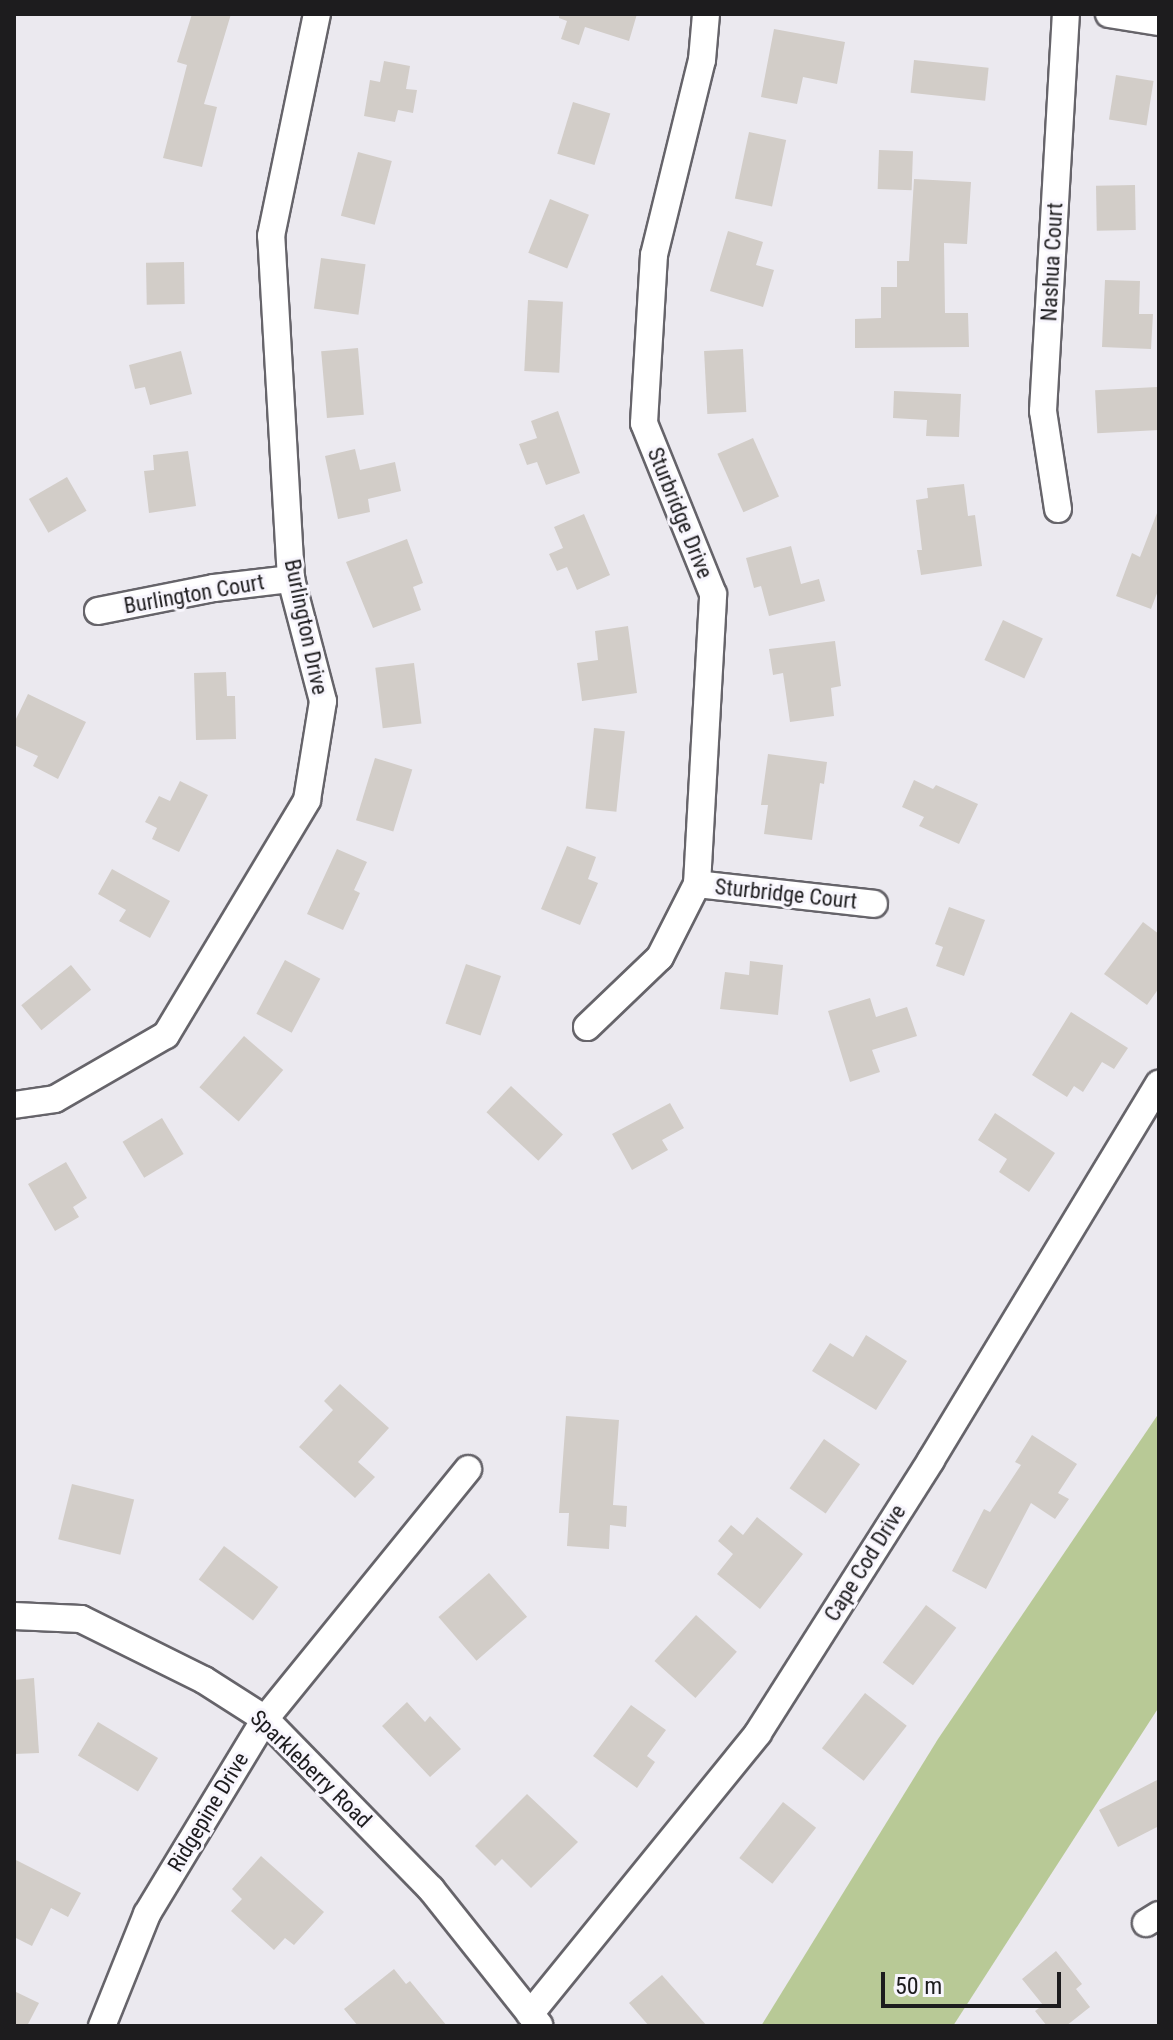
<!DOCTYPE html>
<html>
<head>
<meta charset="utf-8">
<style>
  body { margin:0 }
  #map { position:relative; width:1173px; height:2040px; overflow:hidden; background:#ebe9ef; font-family:"Roboto Condensed",sans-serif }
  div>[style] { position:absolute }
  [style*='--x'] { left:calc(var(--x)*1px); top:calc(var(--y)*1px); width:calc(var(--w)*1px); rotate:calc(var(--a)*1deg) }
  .green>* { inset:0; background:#b8c996 }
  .building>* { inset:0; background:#d2cdc8; transform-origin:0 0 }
  .roads { filter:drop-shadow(2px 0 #66646a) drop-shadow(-2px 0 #66646a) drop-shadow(0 2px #66646a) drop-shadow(0 -2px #66646a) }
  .minor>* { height:26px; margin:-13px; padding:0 13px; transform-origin:13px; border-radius:13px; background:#fff }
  span { translate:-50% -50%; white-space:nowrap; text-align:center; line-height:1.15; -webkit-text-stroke:6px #f8f6fd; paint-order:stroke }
  .street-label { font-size:22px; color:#1d1c1e }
  .frame { position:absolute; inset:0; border:16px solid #1d1c1e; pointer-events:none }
  .scale { position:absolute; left:881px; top:1972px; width:180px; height:36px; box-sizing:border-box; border:4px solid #1d1c1e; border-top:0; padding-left:10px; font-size:24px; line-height:28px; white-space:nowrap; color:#1d1c1e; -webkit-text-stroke:6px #f8f6fd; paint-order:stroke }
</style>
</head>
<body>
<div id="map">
  <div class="green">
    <i style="clip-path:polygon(1159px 1413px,1159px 1707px,953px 2026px,761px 2026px,938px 1739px)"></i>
  </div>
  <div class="building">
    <i style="clip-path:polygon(192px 14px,231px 14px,204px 104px,217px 107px,202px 167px,163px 158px,187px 65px,177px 62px)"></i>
    <i style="clip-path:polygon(559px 14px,637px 14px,629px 41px,585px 27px,579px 45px,561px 39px,567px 21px,559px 18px)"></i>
    <i style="clip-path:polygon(774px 29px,845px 42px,837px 84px,803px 77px,797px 104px,761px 97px)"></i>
    <i style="left:914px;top:60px;width:75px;height:33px;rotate:6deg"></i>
    <i style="clip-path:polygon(384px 61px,410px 66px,406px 89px,417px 90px,413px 113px,398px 110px,395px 122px,364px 116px,370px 80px,380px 82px)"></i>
    <i style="left:1116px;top:75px;width:38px;height:45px;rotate:9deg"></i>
    <i style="left:573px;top:102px;width:39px;height:54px;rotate:17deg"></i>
    <i style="left:749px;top:132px;width:38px;height:68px;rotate:12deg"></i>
    <i style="left:879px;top:150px;width:34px;height:39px;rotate:2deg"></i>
    <i style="left:358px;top:152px;width:35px;height:66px;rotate:15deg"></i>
    <i style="clip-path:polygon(914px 179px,971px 182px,967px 244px,944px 243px,945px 313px,968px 313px,969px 347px,855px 348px,855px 319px,881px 318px,881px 287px,897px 287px,897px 261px,909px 261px)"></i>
    <i style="left:1135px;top:185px;width:45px;height:39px;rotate:89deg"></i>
    <i style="left:550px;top:199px;width:42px;height:58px;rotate:22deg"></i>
    <i style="clip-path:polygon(728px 231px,763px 242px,756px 265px,774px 270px,763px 307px,710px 291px)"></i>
    <i style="left:321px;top:258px;width:45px;height:51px;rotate:8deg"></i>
    <i style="left:184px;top:262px;width:42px;height:38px;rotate:89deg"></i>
    <i style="clip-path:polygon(1105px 280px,1140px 281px,1139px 314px,1153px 314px,1151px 349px,1102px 347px)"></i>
    <i style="left:528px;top:300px;width:35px;height:71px;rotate:3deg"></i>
    <i style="left:358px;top:348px;width:67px;height:37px;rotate:85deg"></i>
    <i style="left:743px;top:349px;width:63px;height:39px;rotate:87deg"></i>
    <i style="clip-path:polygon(181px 351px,192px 394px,150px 405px,145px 387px,135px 389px,129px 365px)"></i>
    <i style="left:1157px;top:387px;width:43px;height:62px;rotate:87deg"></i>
    <i style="clip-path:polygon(894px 391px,961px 394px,959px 437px,926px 436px,927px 420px,893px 418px)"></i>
    <i style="clip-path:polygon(558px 411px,580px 473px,546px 485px,537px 462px,527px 465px,519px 444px,537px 438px,531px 421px)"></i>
    <i style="left:753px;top:438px;width:64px;height:39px;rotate:66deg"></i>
    <i style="clip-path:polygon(355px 449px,360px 470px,395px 462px,401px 491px,368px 499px,370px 512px,338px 519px,325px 456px)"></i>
    <i style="clip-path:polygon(188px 451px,196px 506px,149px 513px,144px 471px,154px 470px,153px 455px)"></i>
    <i style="left:67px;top:477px;width:39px;height:44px;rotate:60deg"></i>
    <i style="clip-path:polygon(964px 484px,968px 516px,975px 515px,982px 566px,921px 575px,917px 550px,922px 550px,916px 500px,928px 498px,927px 488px)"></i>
    <i style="clip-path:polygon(1157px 513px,1159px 588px,1151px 609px,1116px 596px,1132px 553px,1140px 557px)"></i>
    <i style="clip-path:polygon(584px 514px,610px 575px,577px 590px,567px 567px,557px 571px,549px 554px,563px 548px,554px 527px)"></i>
    <i style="clip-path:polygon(407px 539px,423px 583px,413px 587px,421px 610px,373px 628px,346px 562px)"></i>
    <i style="clip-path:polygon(791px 546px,801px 584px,819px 579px,825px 601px,769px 616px,761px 586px,754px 588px,746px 558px)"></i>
    <i style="left:1003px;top:620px;width:44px;height:44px;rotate:25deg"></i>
    <i style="clip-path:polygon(628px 626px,637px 693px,582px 701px,577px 663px,598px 660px,595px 631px)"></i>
    <i style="clip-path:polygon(835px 641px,841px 686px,831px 688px,834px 716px,790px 722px,783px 673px,773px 675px,769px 649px)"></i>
    <i style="left:414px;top:663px;width:61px;height:39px;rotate:83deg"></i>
    <i style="clip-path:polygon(226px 672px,227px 696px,235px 696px,236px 739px,196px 740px,194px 673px)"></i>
    <i style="clip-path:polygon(28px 694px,86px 722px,58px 779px,33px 766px,38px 756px,14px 745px,14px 723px)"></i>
    <i style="left:594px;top:728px;width:31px;height:81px;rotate:6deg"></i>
    <i style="clip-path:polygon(768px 754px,827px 762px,824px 784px,820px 783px,812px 840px,764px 834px,768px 805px,761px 805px)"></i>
    <i style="left:375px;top:758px;width:39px;height:65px;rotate:17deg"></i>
    <i style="clip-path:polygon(914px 780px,933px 789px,936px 785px,978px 804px,959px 844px,919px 826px,924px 817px,902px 807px)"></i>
    <i style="clip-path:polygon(180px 781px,208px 795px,179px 852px,152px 839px,157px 828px,145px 822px,159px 796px,170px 801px)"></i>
    <i style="clip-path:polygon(567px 846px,596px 857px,588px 879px,598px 883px,580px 925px,541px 909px)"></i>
    <i style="clip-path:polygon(337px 849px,367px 862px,354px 890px,360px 893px,343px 930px,307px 914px)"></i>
    <i style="clip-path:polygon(112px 869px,170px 901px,150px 938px,119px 921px,126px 910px,98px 894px)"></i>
    <i style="clip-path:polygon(949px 907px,985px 920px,964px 976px,936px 966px,943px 947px,935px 944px)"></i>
    <i style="clip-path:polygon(1143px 922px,1159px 934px,1159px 988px,1147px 1005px,1104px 974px)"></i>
    <i style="left:285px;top:960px;width:40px;height:61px;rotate:28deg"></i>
    <i style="clip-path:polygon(750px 961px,783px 965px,778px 1015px,720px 1009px,725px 972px,749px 975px)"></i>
    <i style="left:466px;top:964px;width:37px;height:63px;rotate:19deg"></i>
    <i style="left:71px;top:965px;width:32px;height:64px;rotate:51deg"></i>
    <i style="clip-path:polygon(870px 998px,876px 1017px,907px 1007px,917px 1036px,872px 1050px,880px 1072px,850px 1082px,828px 1011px)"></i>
    <i style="clip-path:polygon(1071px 1012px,1128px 1048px,1114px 1069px,1102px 1062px,1083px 1092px,1074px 1086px,1067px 1097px,1032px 1075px)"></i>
    <i style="left:244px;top:1036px;width:52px;height:68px;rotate:41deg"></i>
    <i style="left:511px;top:1086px;width:71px;height:36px;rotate:43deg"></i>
    <i style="clip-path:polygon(670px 1103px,684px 1128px,662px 1140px,668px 1150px,632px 1170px,612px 1134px)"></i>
    <i style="clip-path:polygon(995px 1113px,1055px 1153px,1029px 1192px,999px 1172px,1007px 1159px,978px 1140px)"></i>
    <i style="left:162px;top:1118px;width:42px;height:46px;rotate:59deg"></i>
    <i style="clip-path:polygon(66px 1162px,87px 1198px,73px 1207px,79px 1217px,55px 1231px,28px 1184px)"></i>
    <i style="clip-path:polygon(866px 1335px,907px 1361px,876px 1410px,812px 1371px,830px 1343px,853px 1357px)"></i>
    <i style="clip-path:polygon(340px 1384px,389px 1428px,358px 1462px,375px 1477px,355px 1498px,299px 1447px,333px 1410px,324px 1401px)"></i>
    <i style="clip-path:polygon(566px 1416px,619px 1420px,613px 1505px,627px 1506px,626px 1527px,610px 1525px,609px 1549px,567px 1546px,569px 1513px,559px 1513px)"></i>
    <i style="clip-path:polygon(1032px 1435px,1077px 1464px,1058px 1493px,1069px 1499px,1055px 1519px,1031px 1503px,986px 1589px,952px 1571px,984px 1509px,990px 1512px,1021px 1465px,1015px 1462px)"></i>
    <i style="left:824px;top:1439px;width:44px;height:60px;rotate:35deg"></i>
    <i style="left:72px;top:1484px;width:64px;height:57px;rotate:14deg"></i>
    <i style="clip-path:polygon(757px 1517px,803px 1554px,760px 1609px,717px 1574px,733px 1554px,718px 1541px,731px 1525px,743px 1535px)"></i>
    <i style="left:224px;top:1546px;width:68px;height:42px;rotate:37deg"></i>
    <i style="left:489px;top:1573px;width:58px;height:67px;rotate:49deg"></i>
    <i style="left:926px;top:1605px;width:38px;height:72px;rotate:37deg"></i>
    <i style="left:696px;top:1615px;width:55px;height:62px;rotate:42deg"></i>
    <i style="clip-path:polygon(34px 1678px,39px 1753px,14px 1754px,14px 1680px)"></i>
    <i style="left:865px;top:1693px;width:53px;height:70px;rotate:38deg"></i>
    <i style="clip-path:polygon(407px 1702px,425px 1722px,430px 1716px,461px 1749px,430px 1777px,382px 1726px)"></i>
    <i style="clip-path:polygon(631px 1705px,666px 1730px,647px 1756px,655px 1762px,637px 1788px,593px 1756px)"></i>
    <i style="left:98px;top:1722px;width:70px;height:39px;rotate:31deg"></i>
    <i style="clip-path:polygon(1159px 1779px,1159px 1826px,1118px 1847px,1099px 1810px)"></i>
    <i style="clip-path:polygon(527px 1794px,578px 1842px,531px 1888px,502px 1859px,495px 1866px,475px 1846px)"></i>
    <i style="left:783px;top:1802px;width:42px;height:71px;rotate:38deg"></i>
    <i style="clip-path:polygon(261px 1856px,324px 1912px,294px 1945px,285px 1938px,274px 1950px,231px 1911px,242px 1899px,232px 1889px)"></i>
    <i style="clip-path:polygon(14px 1859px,81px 1893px,68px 1917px,51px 1908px,32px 1946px,14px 1937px)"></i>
    <i style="clip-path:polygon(1056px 1951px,1082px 1984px,1076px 1989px,1090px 2007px,1066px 2026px,1047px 2026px,1035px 2011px,1043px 2005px,1022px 1979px)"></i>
    <i style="clip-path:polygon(394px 1969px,406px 1984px,410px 1981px,447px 2026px,358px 2026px,344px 2009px)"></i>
    <i style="clip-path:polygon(662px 1975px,707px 2026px,649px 2026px,629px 2003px)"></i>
    <i style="clip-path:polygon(14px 1991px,39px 2003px,27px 2026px,14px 2026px)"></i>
  </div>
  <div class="roads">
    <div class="minor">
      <i style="--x:1109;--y:14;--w:51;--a:9.1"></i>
      <i style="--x:1058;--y:509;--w:99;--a:-98.7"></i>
      <i style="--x:1043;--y:411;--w:398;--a:-86.7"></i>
      <i style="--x:98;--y:611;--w:118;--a:-11.2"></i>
      <i style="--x:214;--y:588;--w:78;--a:-6.7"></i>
      <i style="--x:697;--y:884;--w:178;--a:6.4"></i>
      <i style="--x:587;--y:1027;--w:101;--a:-43.8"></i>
      <i style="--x:660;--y:957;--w:82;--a:-63.1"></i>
      <i style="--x:697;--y:884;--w:290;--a:-86.8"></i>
      <i style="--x:713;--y:594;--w:184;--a:-112"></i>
      <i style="--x:644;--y:423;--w:168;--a:-86.6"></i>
      <i style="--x:654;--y:255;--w:201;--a:-76.2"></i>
      <i style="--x:702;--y:60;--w:46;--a:-85"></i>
      <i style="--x:14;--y:1105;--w:41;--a:-8.3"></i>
      <i style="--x:55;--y:1099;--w:128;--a:-30"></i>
      <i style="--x:166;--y:1035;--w:274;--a:-59"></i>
      <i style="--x:307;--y:800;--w:100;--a:-80.8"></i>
      <i style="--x:323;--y:701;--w:126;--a:-104.7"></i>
      <i style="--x:291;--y:579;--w:344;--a:-93.3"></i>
      <i style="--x:271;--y:236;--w:227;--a:-78.3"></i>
      <i style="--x:14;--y:1616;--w:67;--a:2.6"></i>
      <i style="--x:81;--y:1619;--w:137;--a:26.4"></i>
      <i style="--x:204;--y:1680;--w:72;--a:32.6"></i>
      <i style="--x:265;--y:1719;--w:238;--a:45.7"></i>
      <i style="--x:431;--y:1889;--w:174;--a:51.5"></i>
      <i style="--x:1146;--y:1923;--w:15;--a:-32"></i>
      <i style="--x:530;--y:2014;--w:362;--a:-50.9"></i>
      <i style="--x:758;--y:1733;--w:323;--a:-57.6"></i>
      <i style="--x:931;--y:1460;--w:440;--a:-58.8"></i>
      <i style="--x:102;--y:2026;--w:121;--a:-68.1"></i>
      <i style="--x:147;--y:1914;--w:228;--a:-58.8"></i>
      <i style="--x:265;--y:1719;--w:322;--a:-50.9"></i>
    </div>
  </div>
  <div class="street-label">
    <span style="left:1052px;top:262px;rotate:-87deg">Nashua Court</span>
    <span style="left:680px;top:513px;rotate:68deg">Sturbridge Drive</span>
    <span style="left:194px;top:594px;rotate:-10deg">Burlington Court</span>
    <span style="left:306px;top:627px;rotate:78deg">Burlington Drive</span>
    <span style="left:786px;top:894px;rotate:6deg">Sturbridge Court</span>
    <span style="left:865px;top:1563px;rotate:-58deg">Cape Cod Drive</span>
    <span style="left:311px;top:1769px;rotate:44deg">Sparkleberry Road</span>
    <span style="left:208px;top:1812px;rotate:-59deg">Ridgepine Drive</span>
  </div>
  <div class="frame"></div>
  <div class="scale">50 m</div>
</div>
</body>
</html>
